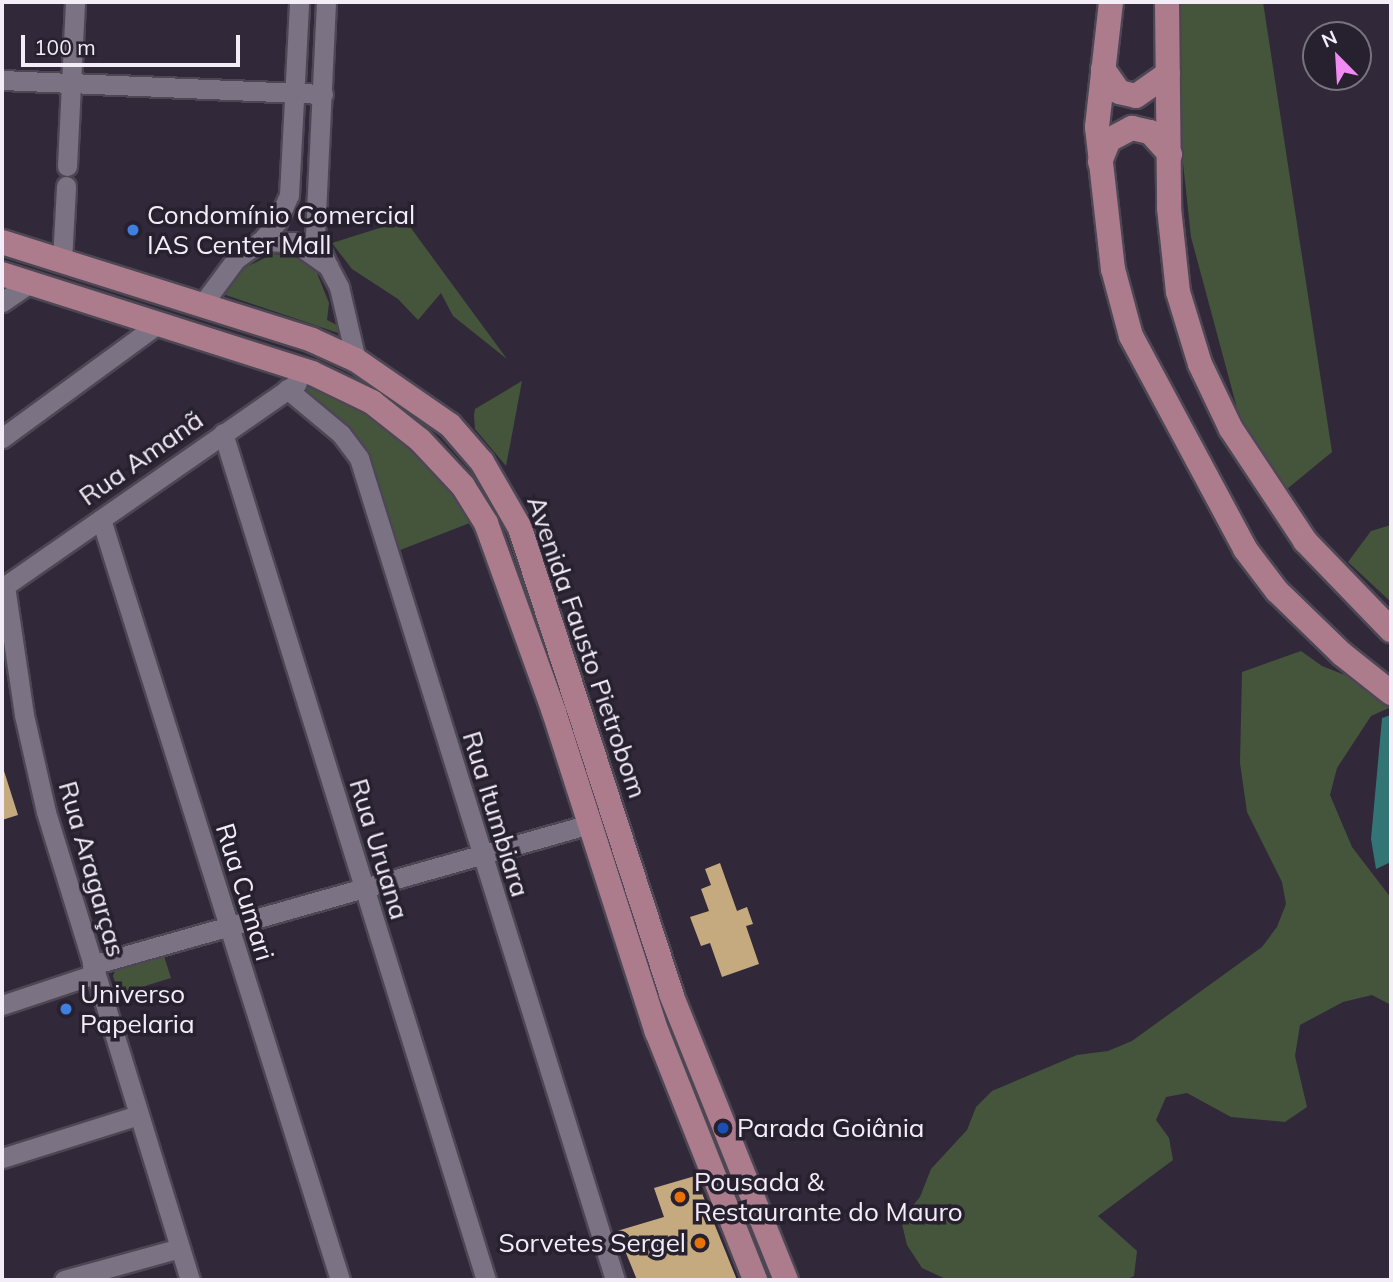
<!DOCTYPE html>
<html>
<head>
<meta charset="utf-8">
<style>
  body { margin:0 }
  #map { position:relative; width:1393px; height:1282px; overflow:hidden; background:#312939; font-family:Mulish,sans-serif }
  div>[style] { position:absolute }
  [style*='--x'] { left:calc(var(--x)*1px); top:calc(var(--y)*1px); width:calc(var(--w)*1px); rotate:calc(var(--a)*1deg) }
  .green>* { inset:0; background:#44553c }
  .water>* { inset:0; background:#337474 }
  .building>* { inset:0; background:#c6aa7f }
  .roads { filter:drop-shadow(2px 0 #4d4754) drop-shadow(-2px 0 #4d4754) drop-shadow(0 2px #4d4754) drop-shadow(0 -2px #4d4754) }
  .minor>* { height:19px; margin:-9.5px; padding:0 9.5px; transform-origin:9.5px; border-radius:9.5px; background:#7b7284 }
  .major>* { height:24px; margin:-12px; padding:0 12px; transform-origin:12px; border-radius:12px; background:#ad7c8c }
  .dots>* { width:19px; height:19px; translate:-50% -50%; box-sizing:border-box; border:4px solid #27202e; border-radius:50% }
  span { translate:-50% -50%; white-space:nowrap; text-align:center; line-height:1.15; -webkit-text-stroke:7px #27202e; paint-order:stroke }
  .poi-label { font-size:26px; color:#f3edf8 }
  .left { translate:0 -50%; text-align:left }
  .right { translate:-100% -50%; text-align:right }
  .street-label { font-size:26px; color:#f3edf8 }
  .frame { position:absolute; inset:0; border:4px solid #f3edf8; pointer-events:none }
  .north { position:absolute; left:1302px; top:21px; width:70px; height:70px; box-sizing:border-box; background:#27202e; border:2px solid #79727f; border-radius:50%; rotate:336deg; font-size:19px; font-weight:700; line-height:28px; text-align:center; color:#f3edf8 }
  .north::after { content:''; display:block; margin:auto; width:24px; height:32px; background:#f28af3; clip-path:polygon(50% 0,100% 100%,50% 72%,0 100%) }
  .scale { position:absolute; left:21px; top:35px; width:219px; height:32px; box-sizing:border-box; border:4px solid #f3edf8; border-top:0; padding-left:9px; font-size:21px; line-height:24px; white-space:nowrap; color:#f3edf8; -webkit-text-stroke:5px #27202e; paint-order:stroke }
</style>
</head>
<body>
<div id="map">
  <div class="green">
    <i style="clip-path:polygon(1177px 2px,1263px 2px,1332px 452px,1287px 489px,1241px 423px,1191px 237px,1169px 33px)"></i>
    <i style="clip-path:polygon(405px 220px,507px 359px,453px 316px,441px 293px,418px 320px,398px 299px,352px 269px,332px 243px)"></i>
    <i style="clip-path:polygon(273px 254px,294px 256px,317px 273px,329px 303px,327px 320px,341px 327px,344px 335px,214px 291px,219px 285px,229px 288px,244px 268px)"></i>
    <i style="clip-path:polygon(312px 378px,370px 409px,443px 475px,475px 521px,395px 552px,364px 455px,295px 389px)"></i>
    <i style="clip-path:polygon(522px 381px,506px 466px,475px 429px,474px 415px,475px 409px)"></i>
    <i style="clip-path:polygon(1391px 525px,1391px 602px,1348px 562px,1371px 531px)"></i>
    <i style="clip-path:polygon(1301px 651px,1322px 666px,1378px 688px,1391px 701px,1391px 707px,1371px 716px,1337px 768px,1330px 795px,1352px 847px,1391px 898px,1391px 1005px,1372px 995px,1343px 1002px,1300px 1025px,1295px 1056px,1307px 1107px,1285px 1122px,1231px 1117px,1187px 1093px,1166px 1097px,1156px 1120px,1169px 1138px,1173px 1160px,1098px 1216px,1137px 1251px,1134px 1276px,1125px 1280px,948px 1280px,922px 1268px,907px 1245px,901px 1220px,920px 1197px,931px 1169px,967px 1130px,976px 1107px,992px 1091px,1077px 1055px,1108px 1051px,1132px 1041px,1262px 947px,1277px 927px,1286px 904px,1282px 882px,1247px 812px,1240px 763px,1242px 672px)"></i>
    <i style="clip-path:polygon(163px 953px,171px 978px,119px 994px,113px 976px,116px 968px)"></i>
  </div>
  <div class="water">
    <i style="clip-path:polygon(1391px 715px,1391px 862px,1376px 869px,1371px 839px,1382px 718px)"></i>
  </div>
  <div class="building">
    <i style="clip-path:polygon(4px 771px,18px 815px,2px 820px,2px 772px)"></i>
    <i style="clip-path:polygon(720px 863px,737px 911px,747px 907px,753px 924px,746px 926px,759px 964px,722px 977px,710px 943px,701px 946px,690px 917px,709px 911px,701px 889px,711px 885px,705px 869px)"></i>
    <i style="clip-path:polygon(695px 1176px,737px 1280px,637px 1280px,617px 1231px,664px 1217px,654px 1188px)"></i>
  </div>
  <div class="roads">
    <div class="minor">
      <i style="--x:326;--y:2;--w:235;--a:92.7"></i>
      <i style="--x:315;--y:237;--w:32;--a:66"></i>
      <i style="--x:2;--y:80;--w:321;--a:2.5"></i>
      <i style="--x:67;--y:166;--w:164;--a:-87.2"></i>
      <i style="--x:261;--y:241;--w:25;--a:-50"></i>
      <i style="--x:277;--y:222;--w:30;--a:-66"></i>
      <i style="--x:289;--y:195;--w:193;--a:-87"></i>
      <i style="--x:62;--y:261;--w:75;--a:-86.9"></i>
      <i style="--x:2;--y:302;--w:34;--a:-34"></i>
      <i style="--x:201;--y:306;--w:59;--a:-53.3"></i>
      <i style="--x:236;--y:259;--w:31;--a:-36"></i>
      <i style="--x:261;--y:241;--w:33;--a:2"></i>
      <i style="--x:294;--y:242;--w:42;--a:35.2"></i>
      <i style="--x:328;--y:266;--w:24;--a:62"></i>
      <i style="--x:339;--y:287;--w:75;--a:76.9"></i>
      <i style="--x:287;--y:389;--w:70;--a:39.8"></i>
      <i style="--x:341;--y:434;--w:30;--a:53"></i>
      <i style="--x:359;--y:458;--w:861;--a:72.7"></i>
      <i style="--x:223;--y:433;--w:887;--a:72.75"></i>
      <i style="--x:2;--y:438;--w:195;--a:-36.2"></i>
      <i style="--x:101;--y:519;--w:798;--a:72.56"></i>
      <i style="--x:5;--y:586;--w:130;--a:81.6"></i>
      <i style="--x:24;--y:715;--w:99;--a:77.2"></i>
      <i style="--x:46;--y:812;--w:490;--a:72.9"></i>
      <i style="--x:2;--y:588;--w:359;--a:-34.8"></i>
      <i style="--x:92;--y:965;--w:518;--a:-15.81"></i>
      <i style="--x:2;--y:1005;--w:98;--a:-18.4"></i>
      <i style="--x:2;--y:1158;--w:143;--a:-17.5"></i>
      <i style="--x:64;--y:1280;--w:120;--a:-15.4"></i>
    </div>
    <div class="major">
      <i style="--x:1111;--y:2;--w:126;--a:96.4"></i>
      <i style="--x:1097;--y:127;--w:143;--a:83.6"></i>
      <i style="--x:1113;--y:269;--w:69;--a:75"></i>
      <i style="--x:1131;--y:336;--w:242;--a:61.8"></i>
      <i style="--x:1245;--y:549;--w:53;--a:52.7"></i>
      <i style="--x:1277;--y:591;--w:91;--a:44.1"></i>
      <i style="--x:1342;--y:654;--w:63;--a:38.5"></i>
      <i style="--x:1167;--y:2;--w:206;--a:89.4"></i>
      <i style="--x:1169;--y:208;--w:84;--a:83.9"></i>
      <i style="--x:1178;--y:292;--w:75;--a:73"></i>
      <i style="--x:1200;--y:364;--w:72;--a:64.5"></i>
      <i style="--x:1231;--y:429;--w:134;--a:56.5"></i>
      <i style="--x:1305;--y:541;--w:124;--a:46"></i>
      <i style="--x:1103;--y:69;--w:28;--a:55"></i>
      <i style="--x:1119;--y:92;--w:17;--a:13"></i>
      <i style="--x:1136;--y:96;--w:39;--a:-35"></i>
      <i style="--x:1100;--y:162;--w:24;--a:-68"></i>
      <i style="--x:1109;--y:140;--w:26;--a:-28"></i>
      <i style="--x:1132;--y:128;--w:18;--a:13"></i>
      <i style="--x:1150;--y:132;--w:30;--a:48"></i>
      <i style="--x:2;--y:242;--w:325;--a:17.5"></i>
      <i style="--x:312;--y:340;--w:48;--a:24.4"></i>
      <i style="--x:356;--y:360;--w:114;--a:34.7"></i>
      <i style="--x:450;--y:425;--w:49;--a:49.1"></i>
      <i style="--x:482;--y:462;--w:76;--a:60.1"></i>
      <i style="--x:520;--y:528;--w:490;--a:72"></i>
      <i style="--x:671;--y:994;--w:308;--a:68.1"></i>
      <i style="--x:2;--y:274;--w:325;--a:17.7"></i>
      <i style="--x:312;--y:373;--w:67;--a:25.8"></i>
      <i style="--x:372;--y:402;--w:61;--a:38.4"></i>
      <i style="--x:420;--y:440;--w:63;--a:46.9"></i>
      <i style="--x:463;--y:486;--w:44;--a:58.1"></i>
      <i style="--x:486;--y:523;--w:201;--a:70.2"></i>
      <i style="--x:554;--y:712;--w:336;--a:72.2"></i>
      <i style="--x:657;--y:1032;--w:267;--a:68.4"></i>
    </div>
  </div>
  <div class="dots">
    <i style="left:133px;top:230px;background:#3f7fe0"></i>
    <i style="left:66px;top:1009px;background:#3f7fe0"></i>
    <i style="left:723px;top:1128px;background:#1a4fb4"></i>
    <i style="left:680px;top:1197px;background:#e8710a"></i>
    <i style="left:700px;top:1243px;background:#e8710a"></i>
  </div>
  <div class="poi-label">
    <span class="left" style="left:147px;top:230px">Condomínio Comercial<br>IAS Center Mall</span>
    <span class="left" style="left:80px;top:1009px">Universo<br>Papelaria</span>
    <span class="left" style="left:737px;top:1128px">Parada Goiânia</span>
    <span class="left" style="left:694px;top:1197px">Pousada &amp;<br>Restaurante do Mauro</span>
    <span class="right" style="left:686px;top:1243px">Sorvetes Sergel</span>
  </div>
  <div class="street-label">
    <span style="left:141px;top:458px;rotate:-35deg">Rua Amanã</span>
    <span style="left:587px;top:647px;rotate:71deg">Avenida Fausto Pietrobom</span>
    <span style="left:496px;top:814px;rotate:73deg">Rua Itumbiara</span>
    <span style="left:379px;top:849px;rotate:73deg">Rua Uruana</span>
    <span style="left:92px;top:869px;rotate:74deg">Rua Aragarças</span>
    <span style="left:245px;top:892px;rotate:73deg">Rua Cumari</span>
  </div>
  <div class="frame"></div>
  <div class="north">N</div>
  <div class="scale">100 m</div>
</div>
</body>
</html>
